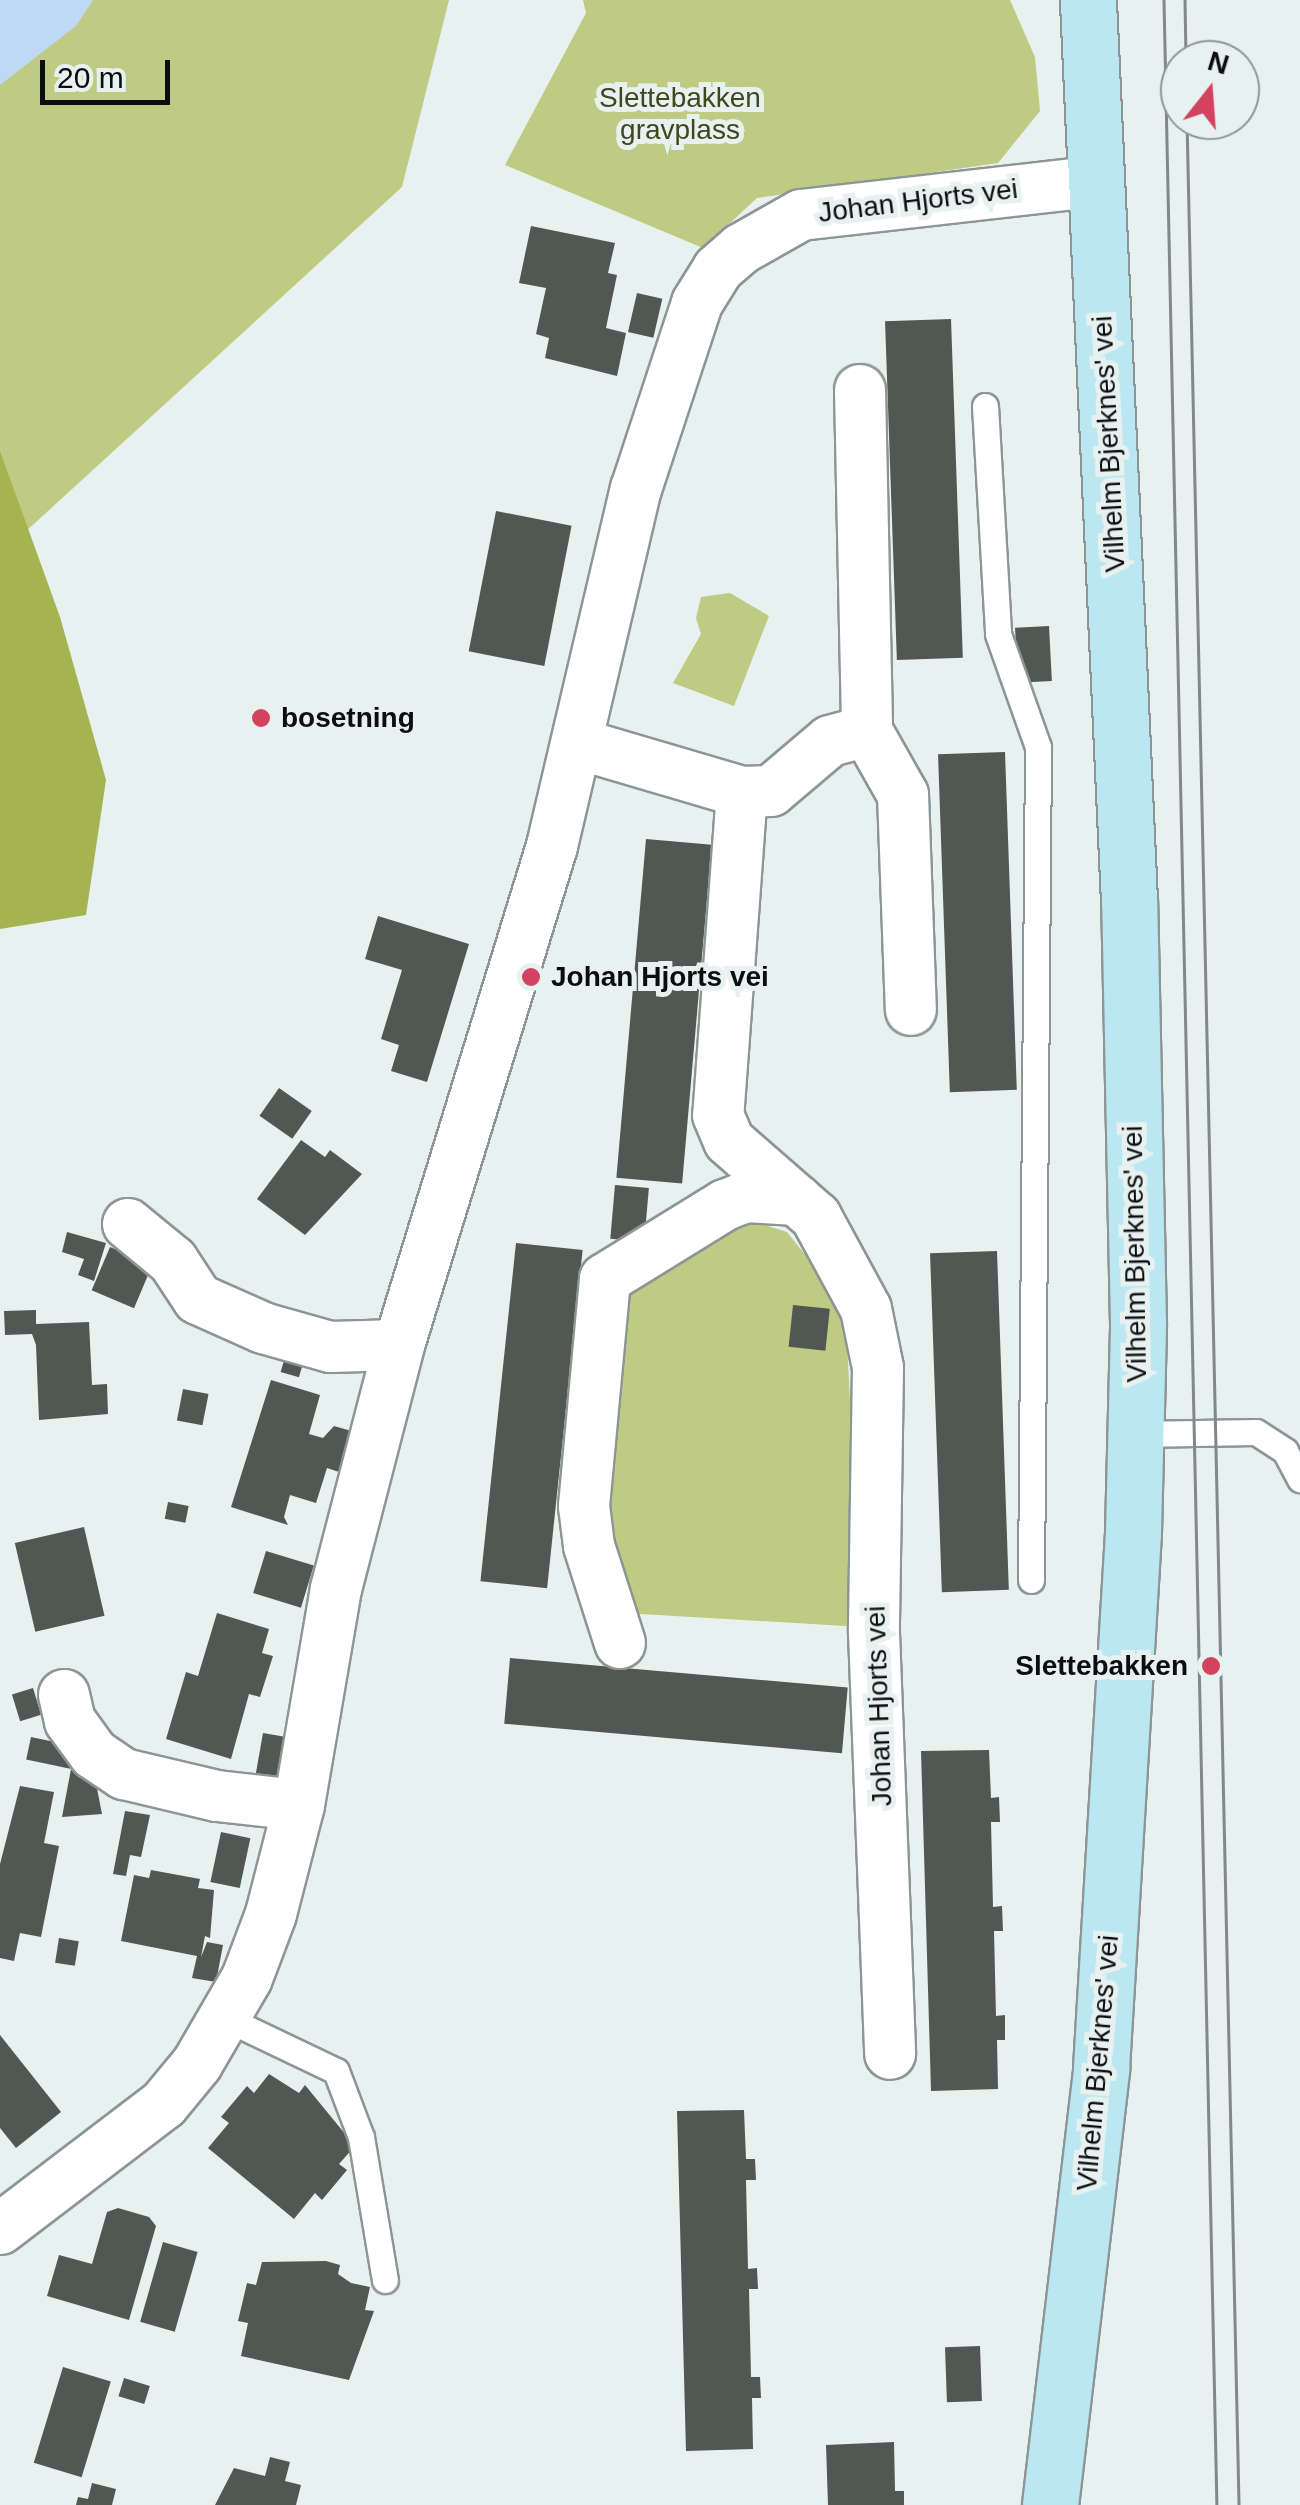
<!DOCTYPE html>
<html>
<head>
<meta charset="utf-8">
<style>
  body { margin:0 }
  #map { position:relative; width:1300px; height:2505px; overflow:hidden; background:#e7f1ef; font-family:Arial,sans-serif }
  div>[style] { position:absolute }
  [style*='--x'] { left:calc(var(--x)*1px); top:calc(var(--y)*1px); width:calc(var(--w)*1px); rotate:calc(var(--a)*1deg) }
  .green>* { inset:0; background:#bfcb83 }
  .forest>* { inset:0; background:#a6b351 }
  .water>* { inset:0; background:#bfd8f6 }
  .building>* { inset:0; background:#515752; transform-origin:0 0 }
  .roads { filter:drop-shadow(2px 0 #8d9695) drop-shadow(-2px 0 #8d9695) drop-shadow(0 2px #8d9695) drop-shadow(0 -2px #8d9695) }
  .service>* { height:25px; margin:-12.5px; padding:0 12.5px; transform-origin:12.5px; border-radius:12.5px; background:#fff }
  .minor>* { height:50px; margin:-25px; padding:0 25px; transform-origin:25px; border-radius:25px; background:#fff }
  .secondary>* { height:55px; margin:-27.5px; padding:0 27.5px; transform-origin:27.5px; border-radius:27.5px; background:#bbe7f2 }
  .tram>* { height:2.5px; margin:-1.25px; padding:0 1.25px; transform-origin:1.25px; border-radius:1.25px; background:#818887 }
  .dots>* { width:28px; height:28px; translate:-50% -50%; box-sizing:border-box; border:5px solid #e7f1ef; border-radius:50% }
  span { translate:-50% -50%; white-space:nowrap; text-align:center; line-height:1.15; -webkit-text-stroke:10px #e7f1ef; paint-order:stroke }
  .park-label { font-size:28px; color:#41461d }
  .street-label { font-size:28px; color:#0b0e0e }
  .poi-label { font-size:28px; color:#0b0e0e; font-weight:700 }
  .left { translate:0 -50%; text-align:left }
  .right { translate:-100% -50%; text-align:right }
  .north { position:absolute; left:1160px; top:40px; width:100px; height:100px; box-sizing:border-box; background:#e7f1ef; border:2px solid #8f9695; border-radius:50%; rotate:17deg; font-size:28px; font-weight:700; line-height:40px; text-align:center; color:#0b0e0e }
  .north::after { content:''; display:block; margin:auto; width:35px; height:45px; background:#d3435f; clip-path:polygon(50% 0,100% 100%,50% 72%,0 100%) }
  .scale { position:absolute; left:40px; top:60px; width:130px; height:45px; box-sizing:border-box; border:5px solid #0b0e0e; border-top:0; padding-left:12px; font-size:30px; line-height:35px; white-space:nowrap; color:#0b0e0e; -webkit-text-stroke:8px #e7f1ef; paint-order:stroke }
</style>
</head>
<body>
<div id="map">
  <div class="green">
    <i style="clip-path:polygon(0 0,449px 0,402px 187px,0 555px)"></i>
    <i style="clip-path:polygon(583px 0,1010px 0,1035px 57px,1040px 111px,998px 163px,757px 198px,703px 248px,505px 165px,586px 13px)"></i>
    <i style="clip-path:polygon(730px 593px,769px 616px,734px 706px,673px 683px,701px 634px,696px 618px,701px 597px)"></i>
    <i style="clip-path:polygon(745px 1219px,787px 1232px,845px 1305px,862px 1627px,607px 1612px,620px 1288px)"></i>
  </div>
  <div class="forest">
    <i style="clip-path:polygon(0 451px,60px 617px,106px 780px,86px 915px,0 929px)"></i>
  </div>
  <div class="water">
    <i style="clip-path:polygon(0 0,93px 0,76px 26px,0 85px)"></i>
  </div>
  <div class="building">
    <i style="clip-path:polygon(531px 226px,615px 243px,608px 273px,617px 275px,606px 328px,626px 333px,617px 376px,545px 358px,549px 338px,536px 334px,546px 288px,519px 283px)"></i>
    <i style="left:637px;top:293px;width:26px;height:40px;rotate:13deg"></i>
    <i style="left:951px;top:319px;width:339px;height:66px;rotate:88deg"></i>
    <i style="left:496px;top:511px;width:77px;height:143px;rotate:11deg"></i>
    <i style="left:1049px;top:626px;width:55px;height:34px;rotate:87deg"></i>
    <i style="left:1005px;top:752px;width:338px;height:67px;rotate:88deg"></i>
    <i style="left:646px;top:839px;width:66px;height:340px;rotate:5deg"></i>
    <i style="clip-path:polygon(378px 916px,469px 944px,427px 1082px,391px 1071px,399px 1045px,381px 1039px,402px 970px,365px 959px)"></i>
    <i style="left:279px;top:1088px;width:40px;height:34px;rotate:35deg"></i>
    <i style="clip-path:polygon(301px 1140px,325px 1157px,330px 1150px,362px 1174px,305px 1235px,257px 1199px)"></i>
    <i style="left:615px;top:1185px;width:34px;height:54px;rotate:5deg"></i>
    <i style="clip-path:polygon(67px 1232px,106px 1243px,94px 1281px,78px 1275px,84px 1259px,62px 1252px)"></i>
    <i style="left:516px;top:1243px;width:67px;height:340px;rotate:6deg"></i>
    <i style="left:110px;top:1247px;width:46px;height:47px;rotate:23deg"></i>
    <i style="left:997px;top:1251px;width:339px;height:67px;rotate:88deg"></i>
    <i style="left:793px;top:1305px;width:37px;height:42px;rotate:6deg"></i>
    <i style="clip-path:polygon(36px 1310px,36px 1324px,89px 1322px,92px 1385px,107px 1384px,108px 1414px,39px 1420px,36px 1345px,32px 1334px,5px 1335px,4px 1311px)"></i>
    <i style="left:287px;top:1350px;width:19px;height:23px;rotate:16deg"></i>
    <i style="clip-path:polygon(271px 1380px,320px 1395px,309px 1434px,323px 1438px,334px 1426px,355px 1432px,342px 1473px,327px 1468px,316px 1503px,290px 1495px,284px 1517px,288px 1525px,231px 1507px)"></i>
    <i style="left:183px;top:1389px;width:26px;height:32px;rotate:11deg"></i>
    <i style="left:168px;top:1502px;width:21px;height:17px;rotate:11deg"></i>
    <i style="left:84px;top:1527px;width:91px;height:71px;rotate:77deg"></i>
    <i style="left:266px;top:1551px;width:50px;height:44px;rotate:17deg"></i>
    <i style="clip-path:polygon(217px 1613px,269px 1629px,262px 1653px,273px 1656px,260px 1697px,249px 1694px,231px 1759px,166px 1739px,186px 1672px,198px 1676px)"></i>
    <i style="left:510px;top:1658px;width:339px;height:66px;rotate:5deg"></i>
    <i style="left:33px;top:1688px;width:28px;height:22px;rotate:73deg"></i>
    <i style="left:263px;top:1733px;width:22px;height:43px;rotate:10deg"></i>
    <i style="left:31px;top:1737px;width:45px;height:23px;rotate:12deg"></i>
    <i style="clip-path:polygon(989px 1750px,991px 1798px,999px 1797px,1000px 1822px,991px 1822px,993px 1907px,1002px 1906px,1003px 1931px,994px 1931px,996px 2016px,1005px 2015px,1005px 2040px,997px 2040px,998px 2089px,931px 2091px,921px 1751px)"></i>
    <i style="clip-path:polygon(71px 1769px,94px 1773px,102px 1814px,62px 1817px)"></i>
    <i style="clip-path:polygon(20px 1786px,54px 1792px,44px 1843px,59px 1846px,41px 1937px,20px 1933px,14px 1961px,0 1958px,0 1864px)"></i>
    <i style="clip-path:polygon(125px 1811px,150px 1815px,141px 1857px,130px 1855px,126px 1876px,113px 1874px)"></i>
    <i style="left:221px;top:1832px;width:30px;height:51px;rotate:12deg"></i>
    <i style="clip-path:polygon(151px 1870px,200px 1879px,198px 1888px,214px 1890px,210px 1938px,205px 1936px,201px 1957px,207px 1942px,223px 1945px,216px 1982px,192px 1978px,197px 1956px,121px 1941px,134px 1875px,149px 1878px)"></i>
    <i style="left:59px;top:1938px;width:20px;height:25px;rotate:9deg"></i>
    <i style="clip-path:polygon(0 2035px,61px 2112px,16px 2148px,0 2128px)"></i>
    <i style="clip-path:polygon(269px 2074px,299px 2093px,305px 2085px,355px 2146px,339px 2164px,347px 2170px,322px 2200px,315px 2193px,294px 2219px,208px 2148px,229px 2123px,221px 2117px,247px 2086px,254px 2093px)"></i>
    <i style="clip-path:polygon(744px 2110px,746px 2159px,755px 2159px,756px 2180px,746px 2180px,748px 2269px,757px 2268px,758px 2289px,749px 2289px,751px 2377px,760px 2377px,761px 2398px,752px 2398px,753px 2449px,686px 2451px,677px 2111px)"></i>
    <i style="clip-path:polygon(118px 2208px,149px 2217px,156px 2226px,129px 2320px,47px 2296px,59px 2255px,92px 2264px,107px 2212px)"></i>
    <i style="left:163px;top:2242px;width:36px;height:83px;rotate:16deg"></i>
    <i style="clip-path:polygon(326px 2261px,340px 2265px,338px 2274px,351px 2283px,370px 2287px,365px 2310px,374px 2311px,349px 2380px,241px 2356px,248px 2323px,238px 2321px,247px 2283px,256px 2285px,262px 2262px)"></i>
    <i style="left:980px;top:2346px;width:55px;height:35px;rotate:88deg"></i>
    <i style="left:63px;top:2367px;width:50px;height:100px;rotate:17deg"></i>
    <i style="left:124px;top:2378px;width:27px;height:19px;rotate:17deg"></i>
    <i style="clip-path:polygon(894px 2442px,895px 2491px,904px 2491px,904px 2505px,828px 2505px,826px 2445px)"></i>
    <i style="clip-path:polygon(270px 2457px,290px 2462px,285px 2481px,301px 2485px,296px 2505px,215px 2505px,234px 2468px,265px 2476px)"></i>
    <i style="clip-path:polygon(92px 2483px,116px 2489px,112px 2505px,76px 2505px,78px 2497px,88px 2499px)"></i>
  </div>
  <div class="roads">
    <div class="service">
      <i style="--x:985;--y:406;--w:228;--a:86.7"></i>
      <i style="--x:998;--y:634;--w:120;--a:70.5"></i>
      <i style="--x:1038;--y:747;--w:833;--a:90.48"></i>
      <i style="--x:1136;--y:1434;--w:120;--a:-1"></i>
      <i style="--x:1256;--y:1432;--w:35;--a:33"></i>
      <i style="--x:1285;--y:1451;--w:32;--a:62"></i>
      <i style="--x:225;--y:2018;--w:123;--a:25.5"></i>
      <i style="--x:336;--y:2071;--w:71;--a:69.3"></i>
      <i style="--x:361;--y:2137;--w:145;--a:80.5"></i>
    </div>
    <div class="minor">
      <i style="--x:860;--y:390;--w:341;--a:88.8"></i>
      <i style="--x:579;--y:744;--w:170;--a:16.4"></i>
      <i style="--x:742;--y:792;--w:29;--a:-2"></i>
      <i style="--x:771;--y:791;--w:77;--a:-40.3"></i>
      <i style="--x:830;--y:741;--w:38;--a:-15"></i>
      <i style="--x:867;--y:731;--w:73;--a:60.6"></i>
      <i style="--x:903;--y:795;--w:215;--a:87.9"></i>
      <i style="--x:742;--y:792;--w:324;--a:94.2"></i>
      <i style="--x:718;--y:1115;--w:28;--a:67"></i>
      <i style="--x:729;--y:1141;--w:116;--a:41.1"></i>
      <i style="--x:816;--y:1217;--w:105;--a:61.5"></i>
      <i style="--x:866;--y:1309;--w:60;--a:78.5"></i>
      <i style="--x:878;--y:1368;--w:265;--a:90.9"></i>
      <i style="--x:874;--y:1633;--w:421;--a:87.8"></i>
      <i style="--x:128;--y:1224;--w:58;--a:39.4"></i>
      <i style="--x:173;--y:1261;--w:45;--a:56.7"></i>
      <i style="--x:198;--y:1299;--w:71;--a:24"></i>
      <i style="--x:263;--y:1328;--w:70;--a:15.8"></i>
      <i style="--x:330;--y:1347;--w:69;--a:-1.7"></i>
      <i style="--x:620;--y:1643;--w:102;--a:-107.7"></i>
      <i style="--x:589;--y:1546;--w:40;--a:-97.1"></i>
      <i style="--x:584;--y:1506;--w:228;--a:-84.7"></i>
      <i style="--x:605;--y:1279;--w:141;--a:-31.7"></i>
      <i style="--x:725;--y:1205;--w:22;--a:-21"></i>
      <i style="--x:746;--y:1197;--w:51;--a:3.4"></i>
      <i style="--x:64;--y:1695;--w:27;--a:77"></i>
      <i style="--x:70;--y:1721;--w:41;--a:54"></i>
      <i style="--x:94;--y:1754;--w:36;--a:34"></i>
      <i style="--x:124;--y:1774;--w:96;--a:13.3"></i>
      <i style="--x:217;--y:1796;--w:82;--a:6.3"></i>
      <i style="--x:0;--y:2229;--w:206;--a:-37.3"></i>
      <i style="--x:164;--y:2104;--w:52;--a:-50.5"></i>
      <i style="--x:197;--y:2064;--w:99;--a:-59.8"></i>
      <i style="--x:247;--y:1978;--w:68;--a:-69.4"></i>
      <i style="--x:271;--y:1914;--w:113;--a:-75.6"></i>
      <i style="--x:299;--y:1805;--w:219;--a:-80.3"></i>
      <i style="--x:336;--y:1589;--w:252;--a:-75.5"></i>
      <i style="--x:399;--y:1345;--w:522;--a:-72.95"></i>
      <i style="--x:552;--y:846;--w:367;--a:-76.8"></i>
      <i style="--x:636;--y:489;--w:196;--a:-71.8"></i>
      <i style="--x:697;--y:303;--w:40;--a:-58"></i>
      <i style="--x:718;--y:269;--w:30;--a:-41"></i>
      <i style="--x:741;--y:249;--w:69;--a:-29.5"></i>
      <i style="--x:801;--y:215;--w:293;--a:-6.5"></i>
    </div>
    <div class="secondary">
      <i style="--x:1050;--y:2505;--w:440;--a:-83.3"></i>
      <i style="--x:1101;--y:2068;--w:537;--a:-86.58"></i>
      <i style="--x:1133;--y:1532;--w:209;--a:-88.6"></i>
      <i style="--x:1138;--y:1323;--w:422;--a:-91.2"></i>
      <i style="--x:1129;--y:901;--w:902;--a:-92.61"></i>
    </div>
  </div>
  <div class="tram">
    <i style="--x:1164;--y:0;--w:2506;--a:88.79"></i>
    <i style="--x:1185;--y:0;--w:60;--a:89"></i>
    <i style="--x:1187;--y:120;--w:2386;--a:88.75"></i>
  </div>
  <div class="dots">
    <i style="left:261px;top:718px;background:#d3435f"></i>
    <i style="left:531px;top:977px;background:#d3435f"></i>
    <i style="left:1211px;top:1666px;background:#d3435f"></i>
  </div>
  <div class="park-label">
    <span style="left:680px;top:114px">Slettebakken<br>gravplass</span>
  </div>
  <div class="street-label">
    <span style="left:918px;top:201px;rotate:-7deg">Johan Hjorts vei</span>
    <span style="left:1109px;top:444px;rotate:-93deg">Vilhelm Bjerknes' vei</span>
    <span style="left:1135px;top:1254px;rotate:-91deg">Vilhelm Bjerknes' vei</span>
    <span style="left:879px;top:1706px;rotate:-92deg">Johan Hjorts vei</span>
    <span style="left:1098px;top:2063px;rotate:-85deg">Vilhelm Bjerknes' vei</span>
  </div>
  <div class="poi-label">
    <span class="left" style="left:281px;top:718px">bosetning</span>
    <span class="left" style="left:551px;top:977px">Johan Hjorts vei</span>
    <span class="right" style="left:1188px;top:1666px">Slettebakken</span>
  </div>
  <div class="north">N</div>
  <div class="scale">20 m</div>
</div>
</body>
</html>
